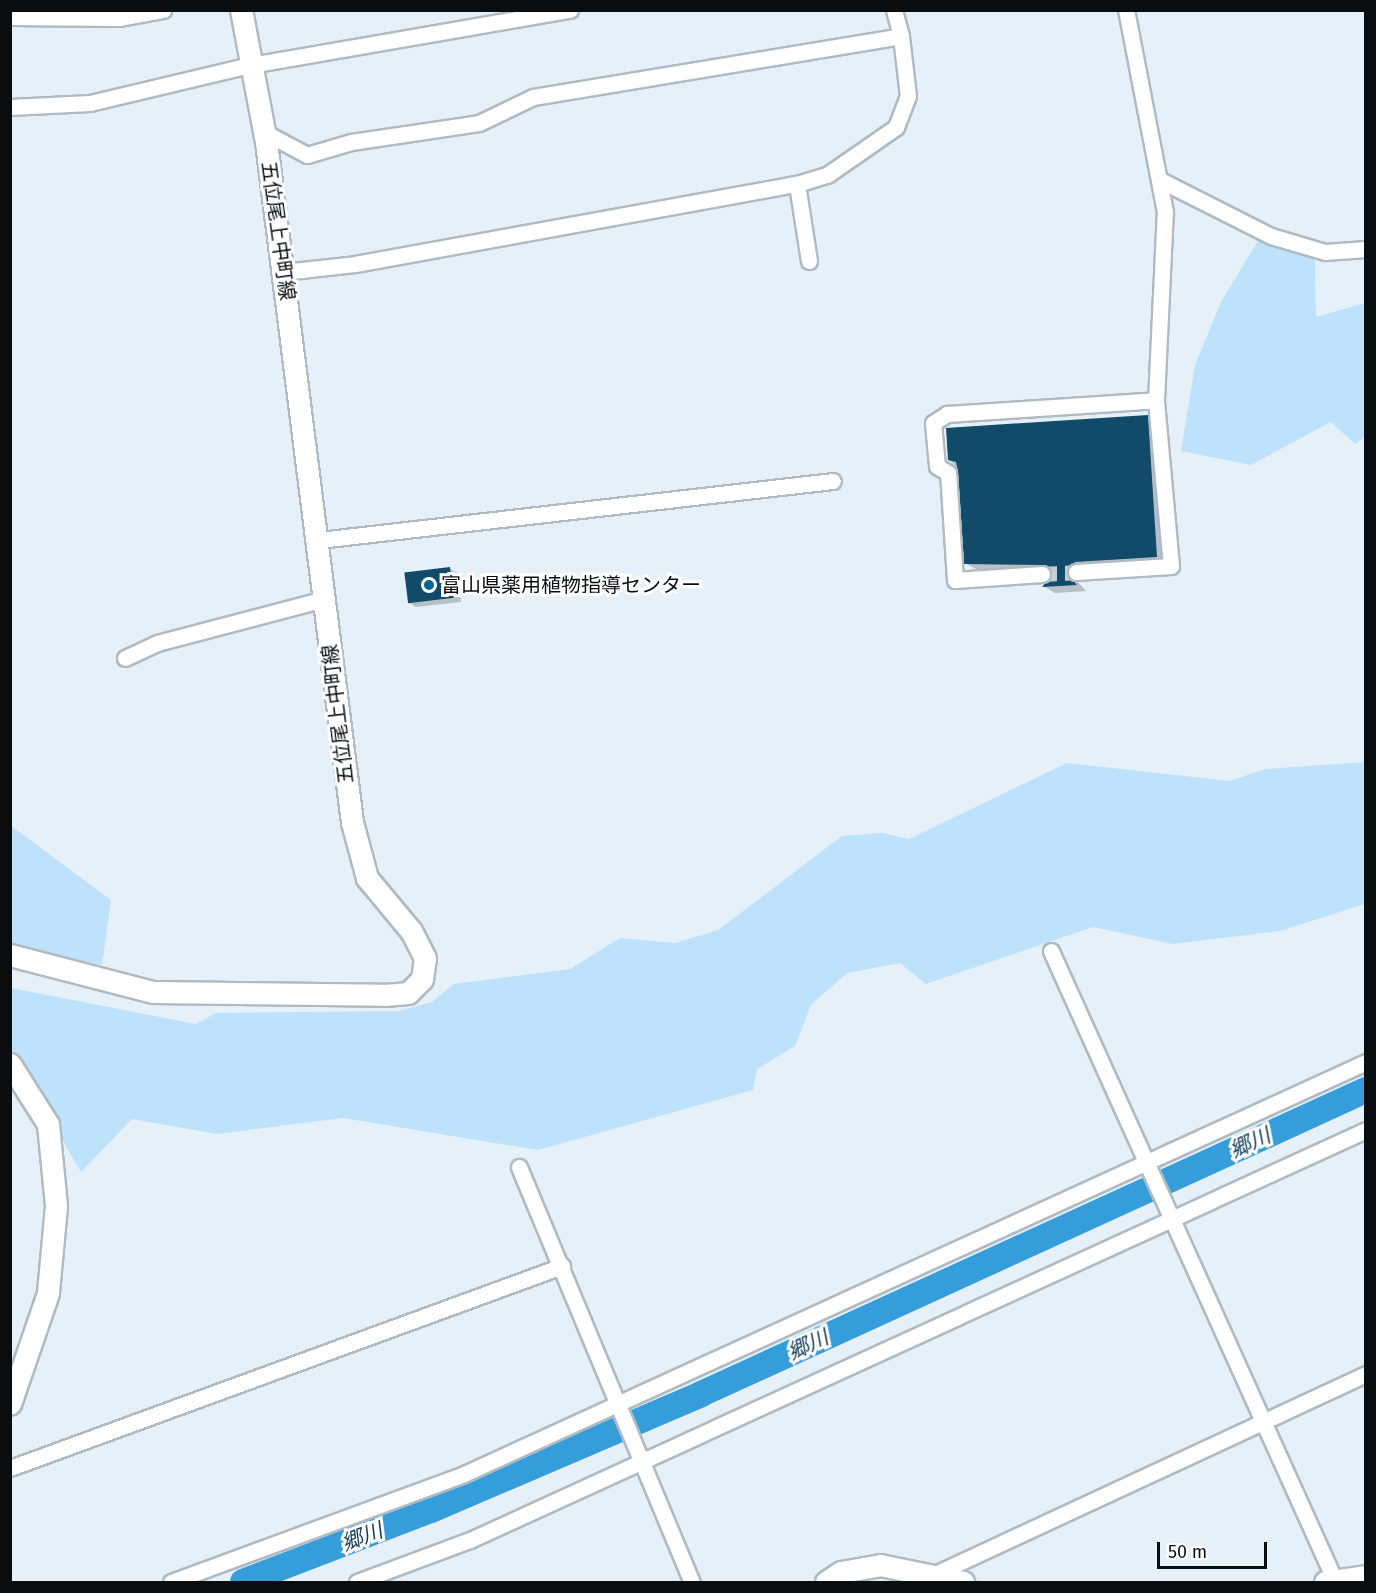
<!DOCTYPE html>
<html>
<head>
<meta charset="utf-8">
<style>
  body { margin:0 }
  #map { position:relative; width:1376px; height:1593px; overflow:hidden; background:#e5f0f9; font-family:"Fira Sans","Noto Sans JP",sans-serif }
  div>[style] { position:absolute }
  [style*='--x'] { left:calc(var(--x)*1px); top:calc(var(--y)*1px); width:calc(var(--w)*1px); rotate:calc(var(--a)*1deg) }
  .green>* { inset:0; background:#bee2fc }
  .shadow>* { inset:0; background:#0003 }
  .river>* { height:26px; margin:-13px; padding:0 13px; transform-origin:13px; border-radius:13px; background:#359dda }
  .building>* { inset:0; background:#124a69; transform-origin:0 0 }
  .minor-tunnel>* { height:15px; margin-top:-7.5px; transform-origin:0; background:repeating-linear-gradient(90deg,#c4ced6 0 15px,transparent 0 23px) }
  .roads { filter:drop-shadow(2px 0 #afbac2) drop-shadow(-2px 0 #afbac2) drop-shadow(0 2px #afbac2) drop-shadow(0 -2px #afbac2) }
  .minor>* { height:15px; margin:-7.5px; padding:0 7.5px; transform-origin:7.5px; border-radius:7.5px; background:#fff }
  .secondary>* { height:21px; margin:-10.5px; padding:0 10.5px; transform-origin:10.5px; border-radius:10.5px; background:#fff }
  .dots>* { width:16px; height:16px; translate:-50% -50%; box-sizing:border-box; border:3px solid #fff; border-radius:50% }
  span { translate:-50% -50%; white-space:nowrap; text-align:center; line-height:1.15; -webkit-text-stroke:6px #fff; paint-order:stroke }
  .street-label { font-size:20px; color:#090d10 }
  .poi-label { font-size:20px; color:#090d10 }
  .left { translate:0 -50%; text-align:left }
  .water-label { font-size:21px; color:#133d56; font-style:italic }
  .frame { position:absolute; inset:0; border:12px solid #090d10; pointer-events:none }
  .scale { position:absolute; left:1157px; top:1542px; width:110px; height:27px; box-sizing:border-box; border:3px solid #090d10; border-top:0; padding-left:8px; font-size:18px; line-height:21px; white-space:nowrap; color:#090d10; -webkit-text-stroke:4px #fff; paint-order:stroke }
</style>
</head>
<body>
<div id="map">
  <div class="green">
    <i style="clip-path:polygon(1259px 239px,1315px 260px,1316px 317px,1365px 303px,1365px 437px,1355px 444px,1331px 422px,1251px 465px,1181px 451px,1195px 365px,1221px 302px)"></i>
    <i style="clip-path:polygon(1365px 762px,1365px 904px,1280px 931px,1173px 944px,1093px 927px,926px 984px,900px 963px,847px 973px,811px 1005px,795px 1046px,757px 1069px,753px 1090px,538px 1150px,343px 1118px,217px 1134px,132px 1119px,81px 1172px,11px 1052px,11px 988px,196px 1024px,216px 1013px,399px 1011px,432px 1002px,454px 984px,570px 969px,620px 938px,675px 943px,718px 930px,842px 836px,882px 833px,909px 839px,1067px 763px,1230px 781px,1265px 769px)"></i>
    <i style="clip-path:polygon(10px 825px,111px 900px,102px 965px,11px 949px)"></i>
  </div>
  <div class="shadow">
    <i style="clip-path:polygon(1147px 416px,1158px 423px,1167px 563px,1086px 568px,1076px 580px,1086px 591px,1055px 593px,1045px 587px,1051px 570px,976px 569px,965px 563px,957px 467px,949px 460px)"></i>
    <i style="clip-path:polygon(450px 569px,458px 573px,461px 602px,416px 607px,408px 602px)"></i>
  </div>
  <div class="river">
    <i style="--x:243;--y:1582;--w:201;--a:-21"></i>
    <i style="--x:431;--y:1510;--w:294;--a:-23.2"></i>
    <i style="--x:701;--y:1394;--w:731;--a:-24.57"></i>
  </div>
  <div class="building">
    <i style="clip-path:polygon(1148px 415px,1157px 557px,1075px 562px,1066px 573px,1077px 585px,1042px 587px,1052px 574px,1046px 565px,964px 564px,958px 472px,956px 462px,948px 460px,946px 428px)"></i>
    <i style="left:450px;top:567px;width:31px;height:46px;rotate:83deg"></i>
  </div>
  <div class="minor-tunnel">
    <i style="--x:1042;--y:574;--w:34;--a:-3"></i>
  </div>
  <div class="roads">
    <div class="minor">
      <i style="--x:10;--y:17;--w:110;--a:0.5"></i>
      <i style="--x:120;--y:18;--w:44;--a:-10.5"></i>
      <i style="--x:10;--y:107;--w:80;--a:-2.9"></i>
      <i style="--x:90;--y:103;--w:164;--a:-13.4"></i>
      <i style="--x:250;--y:65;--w:325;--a:-9.8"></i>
      <i style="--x:264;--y:132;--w:49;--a:28.1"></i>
      <i style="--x:307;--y:155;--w:46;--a:-16.5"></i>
      <i style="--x:351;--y:142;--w:129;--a:-8.4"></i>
      <i style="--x:479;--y:123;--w:60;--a:-25.7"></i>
      <i style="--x:533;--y:97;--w:373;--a:-9.4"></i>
      <i style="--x:901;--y:36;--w:27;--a:-105"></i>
      <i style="--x:1160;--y:180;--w:124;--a:26.8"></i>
      <i style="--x:1271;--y:236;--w:56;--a:16.5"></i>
      <i style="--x:1325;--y:252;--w:41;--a:-4.2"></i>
      <i style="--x:809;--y:261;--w:78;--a:-98.9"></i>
      <i style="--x:797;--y:184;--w:31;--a:-17"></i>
      <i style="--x:827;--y:175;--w:84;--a:-34.8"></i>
      <i style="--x:896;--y:127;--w:33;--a:-69"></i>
      <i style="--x:908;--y:96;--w:60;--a:-96.7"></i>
      <i style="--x:283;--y:272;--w:72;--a:-6.3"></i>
      <i style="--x:355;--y:264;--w:449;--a:-10.3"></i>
      <i style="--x:319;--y:540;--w:517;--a:-6.55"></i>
      <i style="--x:1076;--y:572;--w:95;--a:-3.6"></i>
      <i style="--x:1171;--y:566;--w:167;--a:-95.2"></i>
      <i style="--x:1156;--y:400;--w:188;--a:-87.3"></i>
      <i style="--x:1165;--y:212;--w:206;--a:-100.9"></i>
      <i style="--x:1042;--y:574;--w:87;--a:176.1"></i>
      <i style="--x:955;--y:580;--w:107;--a:-93.7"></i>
      <i style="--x:948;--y:473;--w:13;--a:-148"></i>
      <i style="--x:937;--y:466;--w:43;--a:-95.3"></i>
      <i style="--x:933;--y:423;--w:17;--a:-33"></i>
      <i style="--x:947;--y:414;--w:209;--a:-3.8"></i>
      <i style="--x:125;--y:658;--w:35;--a:-25"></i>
      <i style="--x:157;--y:643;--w:174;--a:-14.7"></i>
      <i style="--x:1051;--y:951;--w:691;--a:65.73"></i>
      <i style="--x:519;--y:1167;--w:450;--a:67.4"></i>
      <i style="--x:10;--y:1468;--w:588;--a:-20.1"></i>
      <i style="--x:935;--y:1574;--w:475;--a:-24.9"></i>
      <i style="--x:171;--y:1582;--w:312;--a:-20.2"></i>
      <i style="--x:464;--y:1474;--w:992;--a:-24.55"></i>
      <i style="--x:357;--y:1582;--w:121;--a:-20.4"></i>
      <i style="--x:470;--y:1540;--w:985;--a:-24.59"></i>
    </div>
    <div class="secondary">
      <i style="--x:10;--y:955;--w:148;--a:14.5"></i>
      <i style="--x:153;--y:992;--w:232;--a:0.7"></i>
      <i style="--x:385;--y:995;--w:23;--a:-5"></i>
      <i style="--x:408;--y:993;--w:20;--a:-45"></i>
      <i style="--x:422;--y:979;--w:21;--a:-82"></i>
      <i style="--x:425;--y:958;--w:30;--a:-117"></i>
      <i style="--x:411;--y:931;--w:69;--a:-129.7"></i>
      <i style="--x:367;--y:878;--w:58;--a:-105"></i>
      <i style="--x:352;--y:822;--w:685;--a:-97.21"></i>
      <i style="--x:266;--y:142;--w:134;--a:-100.7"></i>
      <i style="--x:10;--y:1064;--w:71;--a:57.7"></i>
      <i style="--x:48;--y:1124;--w:82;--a:84.4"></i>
      <i style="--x:56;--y:1206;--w:87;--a:95.3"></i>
      <i style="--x:48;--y:1293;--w:117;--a:108.9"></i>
      <i style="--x:826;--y:1582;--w:18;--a:-34"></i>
      <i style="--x:841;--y:1572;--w:40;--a:-10"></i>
      <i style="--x:880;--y:1565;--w:85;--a:11.6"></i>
      <i style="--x:1325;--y:1582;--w:41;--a:-8.3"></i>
    </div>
  </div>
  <div class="dots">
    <i style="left:429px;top:585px;background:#006493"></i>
  </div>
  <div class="street-label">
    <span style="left:278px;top:231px;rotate:82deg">五位尾上中町線</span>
    <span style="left:338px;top:714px;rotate:-97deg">五位尾上中町線</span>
  </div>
  <div class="poi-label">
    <span class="left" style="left:441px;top:585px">富山県薬用植物指導センター</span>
  </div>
  <div class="water-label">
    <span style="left:1250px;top:1143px;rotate:-25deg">郷川</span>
    <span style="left:808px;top:1345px;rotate:-25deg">郷川</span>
    <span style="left:362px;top:1537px;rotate:-21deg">郷川</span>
  </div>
  <div class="frame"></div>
  <div class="scale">50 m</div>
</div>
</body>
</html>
